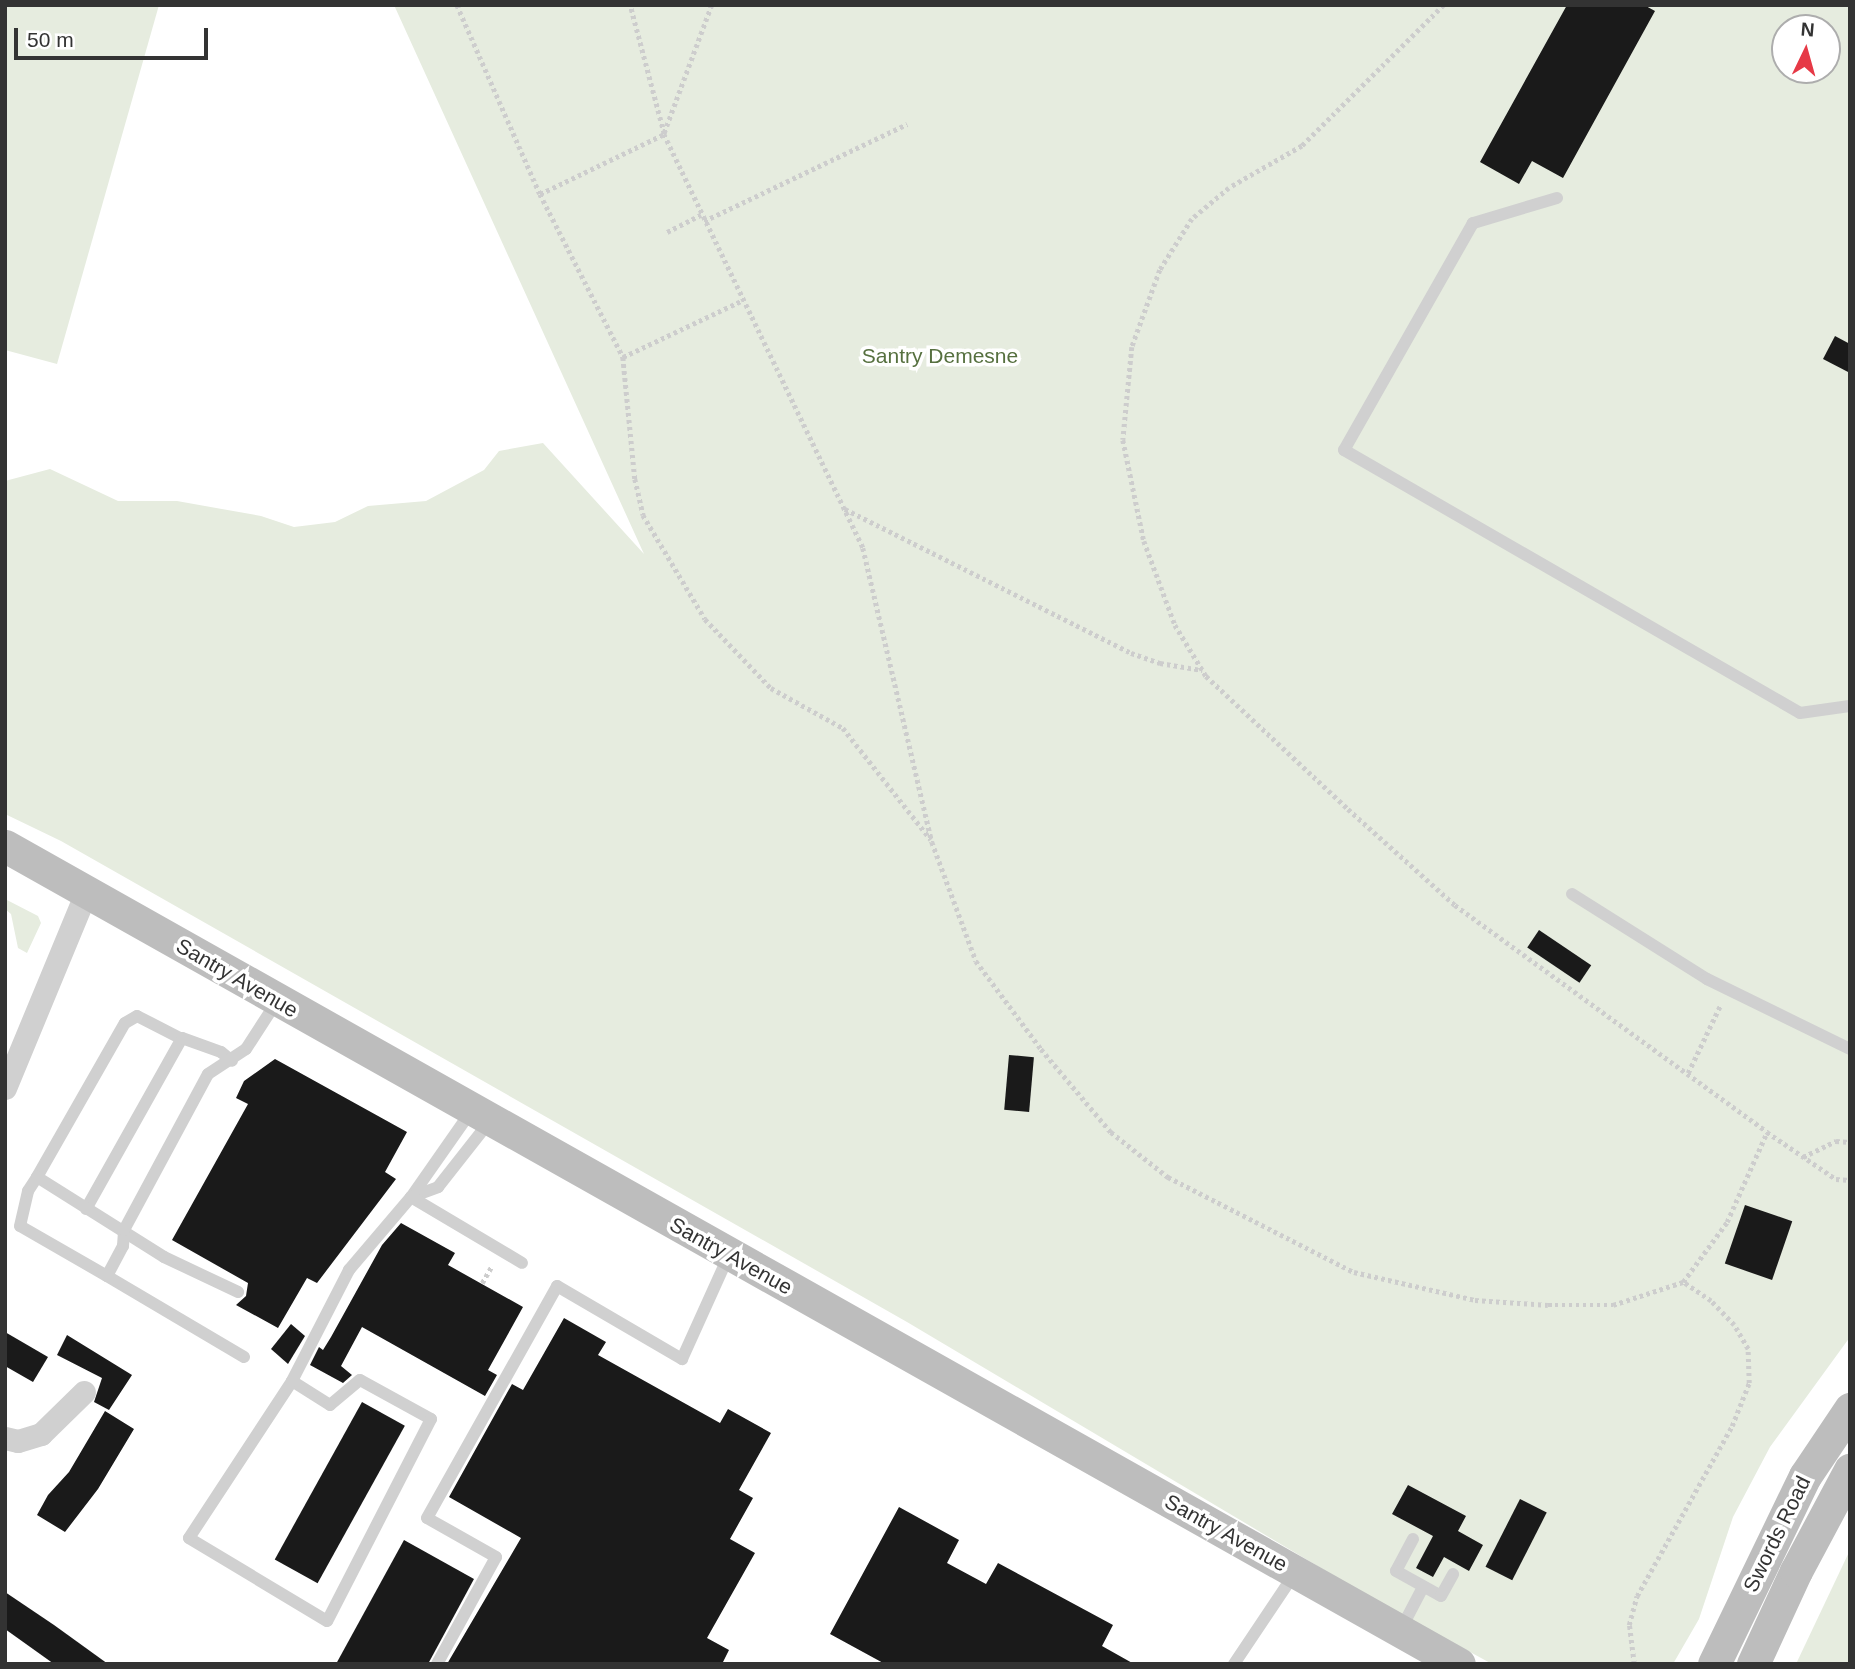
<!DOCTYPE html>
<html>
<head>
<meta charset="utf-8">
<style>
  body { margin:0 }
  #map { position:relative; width:1855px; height:1669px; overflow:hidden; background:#fff; font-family:Arial,sans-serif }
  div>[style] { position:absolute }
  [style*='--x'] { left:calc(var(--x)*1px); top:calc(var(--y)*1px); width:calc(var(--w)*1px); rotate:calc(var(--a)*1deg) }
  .green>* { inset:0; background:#e6ecdf }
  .building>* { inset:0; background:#1a1a1a; transform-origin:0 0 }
  .path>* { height:4.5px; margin-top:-2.25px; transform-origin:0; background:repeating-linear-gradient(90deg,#cdcdcd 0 3.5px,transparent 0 7px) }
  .lane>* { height:12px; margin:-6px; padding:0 6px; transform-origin:6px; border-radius:6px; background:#d0d0d0 }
  .street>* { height:23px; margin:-11.5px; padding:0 11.5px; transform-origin:11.5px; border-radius:11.5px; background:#d0d0d0 }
  .secondary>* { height:33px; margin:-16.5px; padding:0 16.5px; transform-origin:16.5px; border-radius:16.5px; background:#bdbdbd }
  span { translate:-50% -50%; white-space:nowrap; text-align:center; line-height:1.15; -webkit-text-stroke:7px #fff; paint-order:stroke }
  .park-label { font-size:21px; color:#56703f }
  .street-label { font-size:21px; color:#333 }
  .frame { position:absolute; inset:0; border:7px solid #333; pointer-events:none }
  .north { position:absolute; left:1771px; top:14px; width:70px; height:70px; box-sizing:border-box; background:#fff; border:2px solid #adadad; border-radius:50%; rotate:5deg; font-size:19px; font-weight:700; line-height:28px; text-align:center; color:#333 }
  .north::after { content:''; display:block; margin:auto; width:24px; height:32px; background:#e63946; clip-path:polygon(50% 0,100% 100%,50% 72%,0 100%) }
  .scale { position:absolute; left:14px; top:28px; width:194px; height:32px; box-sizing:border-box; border:4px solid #333; border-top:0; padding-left:9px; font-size:21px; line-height:24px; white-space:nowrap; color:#333; -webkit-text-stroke:5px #fff; paint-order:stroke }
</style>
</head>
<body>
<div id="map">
  <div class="green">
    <i style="clip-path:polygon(5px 5px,159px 5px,57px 364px,5px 350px)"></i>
    <i style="clip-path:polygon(evenodd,394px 5px,1850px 5px,1850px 1337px,1770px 1447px,1733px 1517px,1699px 1619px,1673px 1664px,1492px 1664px,1368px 1596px,907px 1322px,61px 841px,5px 814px,5px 481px,50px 469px,118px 501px,177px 501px,261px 516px,294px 527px,335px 522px,368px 506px,426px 501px,484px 470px,499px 451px,543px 443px,644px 554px,394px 5px,1785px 28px,1827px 28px,1827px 70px,1785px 70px,1785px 28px)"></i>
    <i style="clip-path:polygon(5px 899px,38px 916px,41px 923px,27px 953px,18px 948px,11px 914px,5px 909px)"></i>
    <i style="clip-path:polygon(1850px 1550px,1850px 1664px,1796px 1664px)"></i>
  </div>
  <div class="building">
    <i style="clip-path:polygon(1567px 5px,1644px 5px,1655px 11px,1563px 178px,1532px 161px,1519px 184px,1480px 162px)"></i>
    <i style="clip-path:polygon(1835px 336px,1850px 344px,1850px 373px,1823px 359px)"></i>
    <i style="left:1539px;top:930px;width:63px;height:21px;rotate:34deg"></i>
    <i style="left:1009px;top:1055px;width:25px;height:55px;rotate:5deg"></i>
    <i style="clip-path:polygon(275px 1059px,407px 1132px,385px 1172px,396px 1179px,317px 1283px,307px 1278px,278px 1328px,236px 1305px,246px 1296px,248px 1283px,172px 1240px,248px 1104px,236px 1098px,244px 1081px)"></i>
    <i style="left:1745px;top:1205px;width:50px;height:62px;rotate:19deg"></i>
    <i style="clip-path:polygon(401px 1223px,455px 1253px,448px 1265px,523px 1307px,488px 1370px,497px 1375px,485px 1396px,362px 1327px,341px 1366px,352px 1375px,343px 1383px,310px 1365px,319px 1347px,323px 1350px,331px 1337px,382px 1245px)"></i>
    <i style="clip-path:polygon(564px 1318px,606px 1342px,598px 1355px,720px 1423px,728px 1409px,771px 1433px,739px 1490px,753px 1498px,730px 1539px,755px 1553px,707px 1638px,729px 1650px,722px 1664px,447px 1664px,521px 1538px,449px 1497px,512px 1384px,523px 1390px)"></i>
    <i style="clip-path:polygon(291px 1324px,305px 1336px,288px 1364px,271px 1349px)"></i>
    <i style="clip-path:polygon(5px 1332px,48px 1357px,33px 1382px,5px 1366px)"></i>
    <i style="clip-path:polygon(67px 1335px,132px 1375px,109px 1410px,94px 1402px,102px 1378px,57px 1355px)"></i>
    <i style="left:362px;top:1402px;width:49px;height:180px;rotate:29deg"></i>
    <i style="clip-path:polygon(105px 1411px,134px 1429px,98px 1489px,65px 1532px,37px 1515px,48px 1495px,69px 1472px)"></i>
    <i style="clip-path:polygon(1408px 1485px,1466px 1516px,1458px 1531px,1483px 1545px,1469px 1571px,1444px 1557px,1433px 1577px,1416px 1568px,1433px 1536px,1392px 1514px)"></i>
    <i style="left:1520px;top:1499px;width:30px;height:76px;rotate:27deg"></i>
    <i style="clip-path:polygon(899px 1507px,959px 1540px,947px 1563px,986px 1584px,998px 1563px,1113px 1625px,1102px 1646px,1134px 1664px,885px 1664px,830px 1634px)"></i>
    <i style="clip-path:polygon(404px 1540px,474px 1579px,428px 1664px,336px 1664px)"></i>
    <i style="clip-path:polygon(5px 1592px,54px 1625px,108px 1664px,54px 1664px,5px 1629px)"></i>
  </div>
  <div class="path">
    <i style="--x:457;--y:5;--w:206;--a:66.3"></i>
    <i style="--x:540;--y:194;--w:183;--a:63"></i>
    <i style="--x:623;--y:357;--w:123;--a:84.4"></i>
    <i style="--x:635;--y:479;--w:37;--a:77"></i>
    <i style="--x:643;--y:515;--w:121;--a:59.2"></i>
    <i style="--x:705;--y:619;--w:95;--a:46.3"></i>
    <i style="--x:771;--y:688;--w:82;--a:29.1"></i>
    <i style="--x:843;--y:728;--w:142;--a:51.8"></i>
    <i style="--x:712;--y:5;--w:138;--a:110.4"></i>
    <i style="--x:664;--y:134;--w:459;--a:64.3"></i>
    <i style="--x:863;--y:548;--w:302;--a:76.8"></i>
    <i style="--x:932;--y:842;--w:127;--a:69.7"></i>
    <i style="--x:976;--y:961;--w:109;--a:53.5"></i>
    <i style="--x:1041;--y:1049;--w:109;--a:49.9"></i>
    <i style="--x:1111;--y:1132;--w:73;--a:38.3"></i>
    <i style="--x:1168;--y:1177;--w:209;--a:27.1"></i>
    <i style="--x:1354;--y:1272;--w:124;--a:13"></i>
    <i style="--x:1475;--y:1300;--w:73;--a:3.9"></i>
    <i style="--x:1548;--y:1305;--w:65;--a:0"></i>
    <i style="--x:1613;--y:1305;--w:74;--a:-18.2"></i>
    <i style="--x:1683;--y:1282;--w:74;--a:-53.7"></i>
    <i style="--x:1727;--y:1222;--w:98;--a:-66"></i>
    <i style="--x:1444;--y:5;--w:200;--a:135.2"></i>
    <i style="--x:1302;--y:146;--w:84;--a:150.1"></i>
    <i style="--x:1229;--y:188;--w:48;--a:140"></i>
    <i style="--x:1192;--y:219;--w:60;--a:122.1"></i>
    <i style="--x:1160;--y:270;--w:82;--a:110"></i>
    <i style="--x:1132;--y:347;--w:93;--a:95.5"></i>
    <i style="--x:1123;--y:440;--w:103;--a:78.3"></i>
    <i style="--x:1144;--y:541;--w:90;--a:69.7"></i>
    <i style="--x:1175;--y:625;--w:60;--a:58.7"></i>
    <i style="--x:1206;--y:676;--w:195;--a:43.1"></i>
    <i style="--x:1348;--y:809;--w:144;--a:41.9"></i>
    <i style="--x:1455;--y:905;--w:386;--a:36"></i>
    <i style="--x:1767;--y:1132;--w:83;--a:34.3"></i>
    <i style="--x:1836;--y:1179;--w:14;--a:4"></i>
    <i style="--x:540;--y:194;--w:138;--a:-25.8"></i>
    <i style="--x:664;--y:134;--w:133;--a:-104.8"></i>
    <i style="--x:704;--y:221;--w:225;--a:-25.5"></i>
    <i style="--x:667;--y:232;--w:38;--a:-27"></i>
    <i style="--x:623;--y:357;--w:133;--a:-25.4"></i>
    <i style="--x:845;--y:509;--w:320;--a:26.7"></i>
    <i style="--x:1131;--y:653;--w:31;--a:19"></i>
    <i style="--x:1160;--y:663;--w:43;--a:9.5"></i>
    <i style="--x:1688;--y:1073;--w:74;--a:-64.5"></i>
    <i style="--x:1803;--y:1157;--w:37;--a:-26"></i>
    <i style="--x:1836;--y:1141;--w:14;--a:4"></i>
    <i style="--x:482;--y:1283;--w:20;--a:-60"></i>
    <i style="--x:1634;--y:1664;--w:39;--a:-97"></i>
    <i style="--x:1629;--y:1625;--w:30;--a:-75"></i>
    <i style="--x:1637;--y:1596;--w:195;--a:-60.8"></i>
    <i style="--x:1732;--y:1426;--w:46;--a:-68.4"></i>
    <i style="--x:1749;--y:1383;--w:34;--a:-92"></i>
    <i style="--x:1748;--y:1349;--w:28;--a:-120"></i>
    <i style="--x:1734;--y:1325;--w:33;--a:-134"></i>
    <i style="--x:1711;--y:1301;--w:34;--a:-146"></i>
  </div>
  <div class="lane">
    <i style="--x:1557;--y:198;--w:88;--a:163.4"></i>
    <i style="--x:1473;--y:223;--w:261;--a:119.6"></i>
    <i style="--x:1344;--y:450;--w:526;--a:29.97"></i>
    <i style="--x:1800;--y:713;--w:50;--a:-8"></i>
    <i style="--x:1572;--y:894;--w:160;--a:32.2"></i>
    <i style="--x:1707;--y:979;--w:159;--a:26.1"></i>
    <i style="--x:472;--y:1110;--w:106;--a:125"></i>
    <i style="--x:411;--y:1197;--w:29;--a:-20"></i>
    <i style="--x:438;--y:1187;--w:84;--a:-51.8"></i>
    <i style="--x:37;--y:1177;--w:177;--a:-60.3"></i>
    <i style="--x:125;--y:1023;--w:14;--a:-30"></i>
    <i style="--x:137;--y:1016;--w:51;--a:27.1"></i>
    <i style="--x:86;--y:1209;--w:196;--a:-60.7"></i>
    <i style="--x:182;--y:1038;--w:41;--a:19.7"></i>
    <i style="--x:221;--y:1052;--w:14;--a:39"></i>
    <i style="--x:107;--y:1276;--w:100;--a:-150.1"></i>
    <i style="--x:20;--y:1226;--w:36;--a:-77"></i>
    <i style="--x:28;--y:1191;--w:17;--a:-57"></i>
    <i style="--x:37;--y:1177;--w:150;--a:32.2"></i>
    <i style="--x:164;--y:1257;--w:82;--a:25.3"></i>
    <i style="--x:244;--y:1357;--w:159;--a:-149.4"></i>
    <i style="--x:107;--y:1276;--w:34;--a:-62"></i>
    <i style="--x:123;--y:1246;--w:16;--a:-86"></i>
    <i style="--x:124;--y:1230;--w:177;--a:-61.7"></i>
    <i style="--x:208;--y:1074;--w:45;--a:-33.3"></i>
    <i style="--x:246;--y:1049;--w:57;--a:-57.1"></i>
    <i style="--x:292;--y:1381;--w:45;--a:32.3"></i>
    <i style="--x:330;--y:1405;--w:39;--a:-40"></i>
    <i style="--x:360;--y:1380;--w:81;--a:28.8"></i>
    <i style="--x:431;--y:1419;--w:227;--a:117.2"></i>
    <i style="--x:327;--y:1621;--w:161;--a:-149"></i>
    <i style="--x:189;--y:1538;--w:188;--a:-56.7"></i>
    <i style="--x:292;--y:1381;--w:125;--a:-62.8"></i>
    <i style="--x:349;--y:1270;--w:96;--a:-49.7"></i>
    <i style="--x:411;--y:1197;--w:129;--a:30.7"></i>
    <i style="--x:1413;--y:1539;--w:36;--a:118"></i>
    <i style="--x:1396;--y:1571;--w:51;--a:29.1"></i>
    <i style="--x:1441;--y:1596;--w:25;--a:-61"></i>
    <i style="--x:1400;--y:1631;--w:50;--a:-62.4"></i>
    <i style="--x:437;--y:1664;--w:122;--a:-61.1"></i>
    <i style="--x:496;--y:1557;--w:79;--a:-150.5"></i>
    <i style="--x:427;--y:1518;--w:266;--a:-60.7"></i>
    <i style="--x:557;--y:1286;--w:145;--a:30.3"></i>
    <i style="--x:682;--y:1359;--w:114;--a:-65.7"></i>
    <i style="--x:1234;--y:1664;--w:110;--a:-56.2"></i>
  </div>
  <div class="street">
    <i style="--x:5;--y:1088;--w:212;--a:-67.5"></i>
    <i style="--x:5;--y:1438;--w:13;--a:13"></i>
    <i style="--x:18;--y:1441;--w:24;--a:-17"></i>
    <i style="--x:41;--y:1434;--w:60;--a:-44.3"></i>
  </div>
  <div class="secondary">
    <i style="--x:5;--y:846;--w:1668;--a:29.36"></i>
    <i style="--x:1714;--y:1664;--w:209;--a:-64.2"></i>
    <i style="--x:1805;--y:1476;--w:81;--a:-56.1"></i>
    <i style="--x:1753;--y:1664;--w:102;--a:-65.2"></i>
    <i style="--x:1796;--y:1571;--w:115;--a:-61.9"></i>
  </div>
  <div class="park-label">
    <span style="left:940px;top:356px">Santry Demesne</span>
  </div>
  <div class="street-label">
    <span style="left:237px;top:978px;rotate:30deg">Santry Avenue</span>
    <span style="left:731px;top:1256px;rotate:29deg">Santry Avenue</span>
    <span style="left:1226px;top:1533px;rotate:29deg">Santry Avenue</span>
    <span style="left:1777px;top:1534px;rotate:-64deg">Swords Road</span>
  </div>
  <div class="frame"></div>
  <div class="north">N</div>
  <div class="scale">50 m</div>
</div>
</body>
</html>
